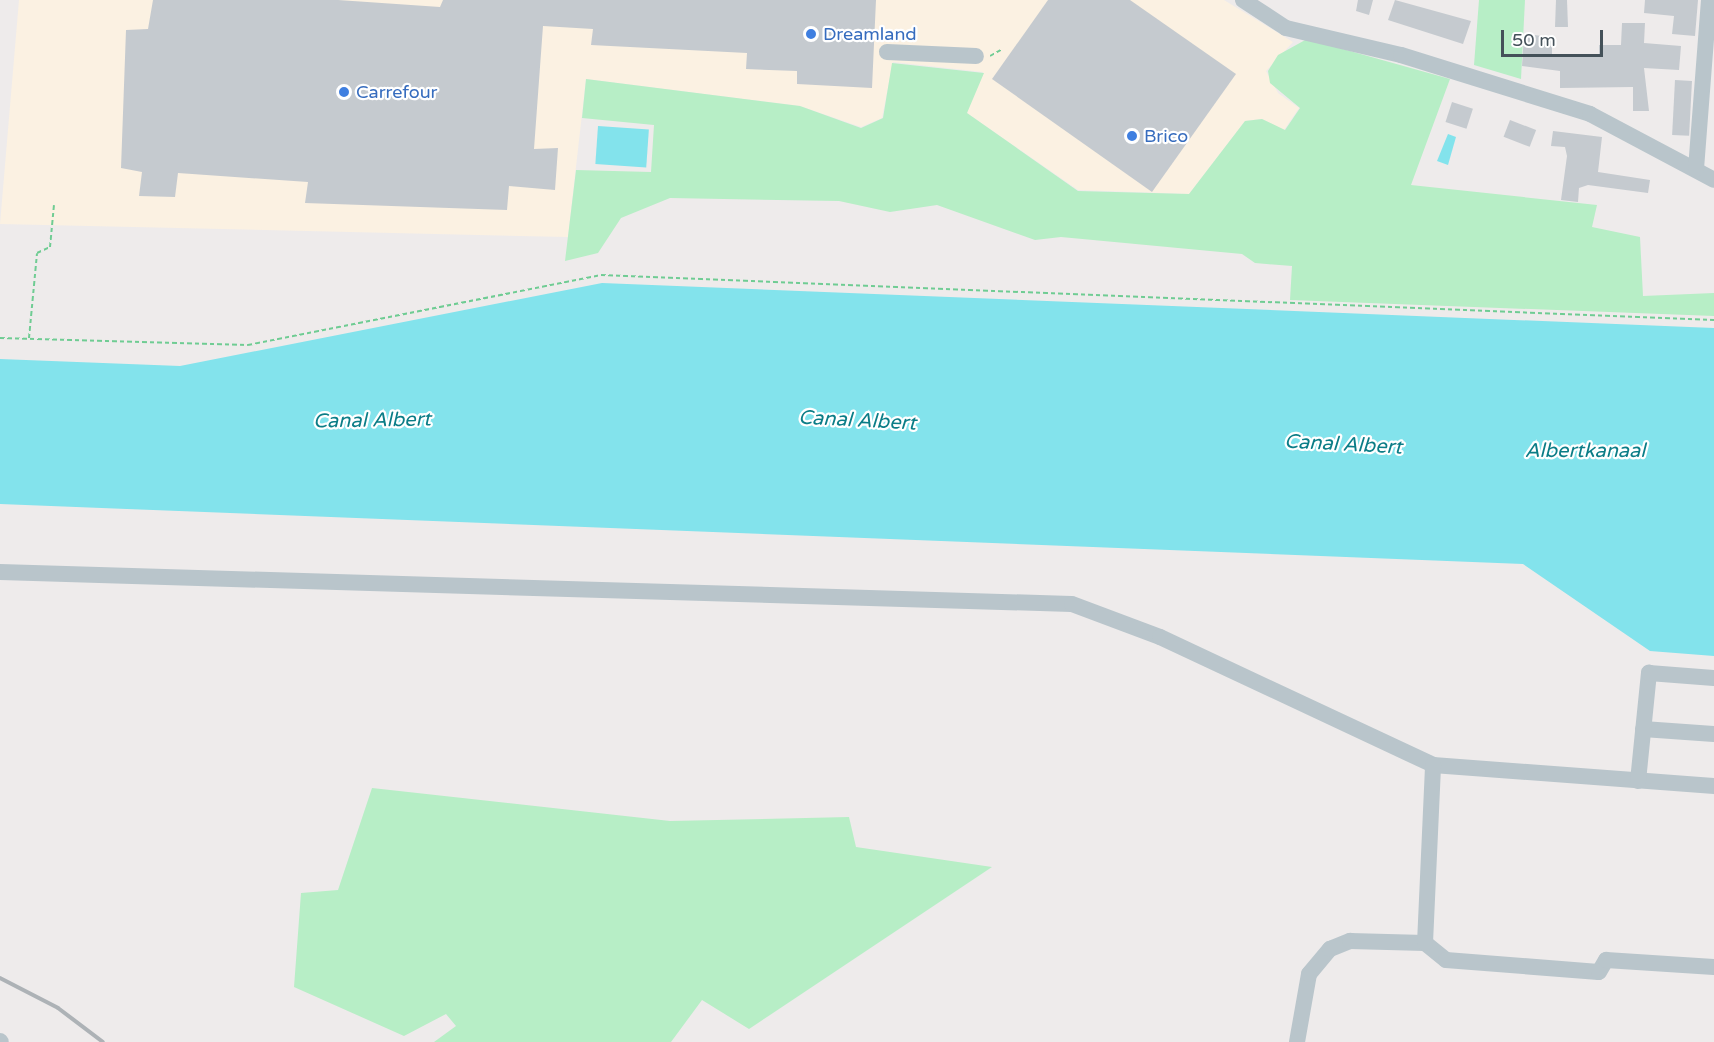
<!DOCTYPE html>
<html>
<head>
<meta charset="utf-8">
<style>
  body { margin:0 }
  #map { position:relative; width:1714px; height:1042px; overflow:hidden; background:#eeebeb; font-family:"Varela Round",sans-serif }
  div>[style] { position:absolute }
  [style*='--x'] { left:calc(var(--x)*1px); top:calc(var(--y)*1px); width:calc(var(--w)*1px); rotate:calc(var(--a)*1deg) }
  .commercial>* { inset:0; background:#fbf1e2 }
  .green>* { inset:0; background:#b7eec6 }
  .water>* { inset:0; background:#83e3ec; transform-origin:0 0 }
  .building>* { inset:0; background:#c5cacf; transform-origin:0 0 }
  .path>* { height:2px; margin-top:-1px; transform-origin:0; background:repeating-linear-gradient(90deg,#6fcc93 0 4.5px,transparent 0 7.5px) }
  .minor>* { height:16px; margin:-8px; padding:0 8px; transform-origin:8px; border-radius:8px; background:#b9c5cb }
  .rail>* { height:4px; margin:-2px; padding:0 2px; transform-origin:2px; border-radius:2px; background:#adb2b6 }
  .dots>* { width:16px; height:16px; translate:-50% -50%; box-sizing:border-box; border:3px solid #fff; border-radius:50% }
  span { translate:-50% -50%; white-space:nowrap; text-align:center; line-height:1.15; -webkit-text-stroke:4.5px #fff; paint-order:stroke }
  .shop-label { font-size:18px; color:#366cbe }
  .left { translate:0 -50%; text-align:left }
  .water-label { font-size:20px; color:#0b7d87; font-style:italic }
  .scale { position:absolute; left:1501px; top:30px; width:102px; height:27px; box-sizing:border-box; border:3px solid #445159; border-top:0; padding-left:8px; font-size:18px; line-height:21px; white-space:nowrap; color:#445159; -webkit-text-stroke:4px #fff; paint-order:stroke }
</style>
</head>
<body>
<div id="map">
  <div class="commercial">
    <i style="clip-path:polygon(19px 0,1224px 0,1293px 42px,1266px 71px,1278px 93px,1299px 108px,1284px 130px,1262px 119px,1245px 121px,1189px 194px,1078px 190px,967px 113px,983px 72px,893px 62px,882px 118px,861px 127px,800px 106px,586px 79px,568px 237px,0 224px)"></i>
  </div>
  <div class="green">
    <i style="clip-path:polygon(1479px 0,1525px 0,1521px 79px,1474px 65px)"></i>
    <i style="clip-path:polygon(1307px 39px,1450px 79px,1411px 185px,1597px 205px,1592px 227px,1640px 237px,1643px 296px,1714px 293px,1714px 316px,1290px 300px,1292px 266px,1255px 263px,1242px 254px,1061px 237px,1035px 240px,937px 205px,890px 212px,839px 201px,670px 198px,621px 218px,598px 253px,565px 261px,576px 170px,651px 172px,654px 125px,582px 118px,586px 79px,800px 106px,861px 128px,883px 118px,892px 63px,984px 73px,967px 113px,1078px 191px,1189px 194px,1245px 121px,1262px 119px,1285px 130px,1300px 108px,1270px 83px,1268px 71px,1278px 55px)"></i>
    <i style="clip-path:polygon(372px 788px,670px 821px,849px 817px,856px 847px,992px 867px,749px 1029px,702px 1000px,671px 1042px,434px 1042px,456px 1026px,446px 1014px,404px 1036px,294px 987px,301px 893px,338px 890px)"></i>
  </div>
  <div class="water">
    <i style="left:598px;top:126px;width:51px;height:38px;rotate:4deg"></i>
    <i style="clip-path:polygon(1448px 134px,1456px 137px,1448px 165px,1437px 161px)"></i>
    <i style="clip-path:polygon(602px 283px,1714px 328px,1714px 656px,1650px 651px,1523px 564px,0 504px,0 359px,180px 366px)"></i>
  </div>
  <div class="building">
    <i style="clip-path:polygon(153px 0,338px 0,440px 7px,443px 0,876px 0,872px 88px,797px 84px,797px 71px,746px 69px,747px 53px,591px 45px,593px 29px,543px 26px,534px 149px,558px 148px,555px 190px,509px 186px,507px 210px,305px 203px,308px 182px,178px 173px,175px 197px,139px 196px,142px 172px,121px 168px,126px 30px,148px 29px)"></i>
    <i style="clip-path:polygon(1048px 0,1130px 0,1236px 74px,1152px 192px,992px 79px)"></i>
    <i style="clip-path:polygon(1358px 0,1373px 0,1369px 15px,1356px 11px)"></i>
    <i style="clip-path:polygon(1395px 0,1471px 21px,1463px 44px,1388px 20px)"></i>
    <i style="clip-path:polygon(1556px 0,1567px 0,1568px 27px,1555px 27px)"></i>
    <i style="clip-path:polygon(1645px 0,1698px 0,1695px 36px,1672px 34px,1674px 16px,1644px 13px)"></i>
    <i style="clip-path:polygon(1622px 23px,1645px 23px,1644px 43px,1681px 46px,1679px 70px,1644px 68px,1649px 111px,1633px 111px,1633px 87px,1560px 88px,1560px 71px,1522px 66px,1524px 34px,1552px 37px,1552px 55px,1599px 56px,1599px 45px,1621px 45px)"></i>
    <i style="left:1675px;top:80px;width:17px;height:55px;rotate:3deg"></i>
    <i style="left:1452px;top:102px;width:22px;height:21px;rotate:18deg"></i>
    <i style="left:1510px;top:120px;width:28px;height:18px;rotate:21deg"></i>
    <i style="clip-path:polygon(1553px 131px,1602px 137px,1598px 172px,1650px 180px,1648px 193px,1588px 185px,1579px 188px,1578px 202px,1561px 200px,1567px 156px,1565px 147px,1551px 146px)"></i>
  </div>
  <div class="path">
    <i style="--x:990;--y:56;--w:13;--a:-29"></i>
    <i style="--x:0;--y:338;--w:248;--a:1.6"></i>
    <i style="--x:248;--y:345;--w:360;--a:-11.2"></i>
    <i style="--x:601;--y:275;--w:1114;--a:2.32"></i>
    <i style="--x:29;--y:338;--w:85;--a:-84.6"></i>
    <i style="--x:37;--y:253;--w:14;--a:-25"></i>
    <i style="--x:50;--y:247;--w:42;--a:-84.6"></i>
  </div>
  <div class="minor">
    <i style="--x:1243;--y:0;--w:51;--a:33.1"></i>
    <i style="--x:1286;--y:28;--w:118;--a:13.2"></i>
    <i style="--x:1401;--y:55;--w:198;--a:17.3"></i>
    <i style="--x:1590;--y:114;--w:140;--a:28"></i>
    <i style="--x:887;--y:52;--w:89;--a:2.6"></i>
    <i style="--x:1696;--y:169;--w:169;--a:-85.6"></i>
    <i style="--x:0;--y:572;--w:1072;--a:1.71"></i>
    <i style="--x:1072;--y:604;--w:94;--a:20.6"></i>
    <i style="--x:1160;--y:637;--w:302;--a:25.1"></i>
    <i style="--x:1433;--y:765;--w:282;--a:4.3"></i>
    <i style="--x:1643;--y:729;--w:71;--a:4"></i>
    <i style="--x:1638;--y:781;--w:109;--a:-84.2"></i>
    <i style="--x:1649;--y:673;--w:65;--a:4.4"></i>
    <i style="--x:1425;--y:943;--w:27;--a:39"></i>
    <i style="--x:1446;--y:960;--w:153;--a:4.5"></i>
    <i style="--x:1599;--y:972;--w:14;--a:-60"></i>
    <i style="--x:1606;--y:960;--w:108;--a:3.7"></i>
    <i style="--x:0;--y:1041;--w:1;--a:45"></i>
    <i style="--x:1297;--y:1042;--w:69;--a:-80"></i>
    <i style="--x:1309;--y:974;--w:33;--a:-50"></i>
    <i style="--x:1330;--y:949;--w:22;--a:-22"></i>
    <i style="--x:1350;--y:941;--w:75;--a:1.5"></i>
    <i style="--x:1425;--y:943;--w:178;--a:-87.4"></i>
  </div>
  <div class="rail">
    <i style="--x:0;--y:978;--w:65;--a:27.3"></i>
    <i style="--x:58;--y:1008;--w:56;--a:37.1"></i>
  </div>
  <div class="dots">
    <i style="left:811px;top:34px;background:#3f7fe0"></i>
    <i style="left:344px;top:92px;background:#3f7fe0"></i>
    <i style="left:1132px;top:136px;background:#3f7fe0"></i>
  </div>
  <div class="shop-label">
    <span class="left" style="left:823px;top:34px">Dreamland</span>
    <span class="left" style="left:356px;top:92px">Carrefour</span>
    <span class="left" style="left:1144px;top:136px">Brico</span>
  </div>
  <div class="water-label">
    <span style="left:372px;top:421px;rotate:-1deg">Canal Albert</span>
    <span style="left:857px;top:421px;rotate:3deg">Canal Albert</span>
    <span style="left:1343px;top:445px;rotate:3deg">Canal Albert</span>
    <span style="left:1585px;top:451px">Albertkanaal</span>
  </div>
  <div class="scale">50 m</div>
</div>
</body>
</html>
